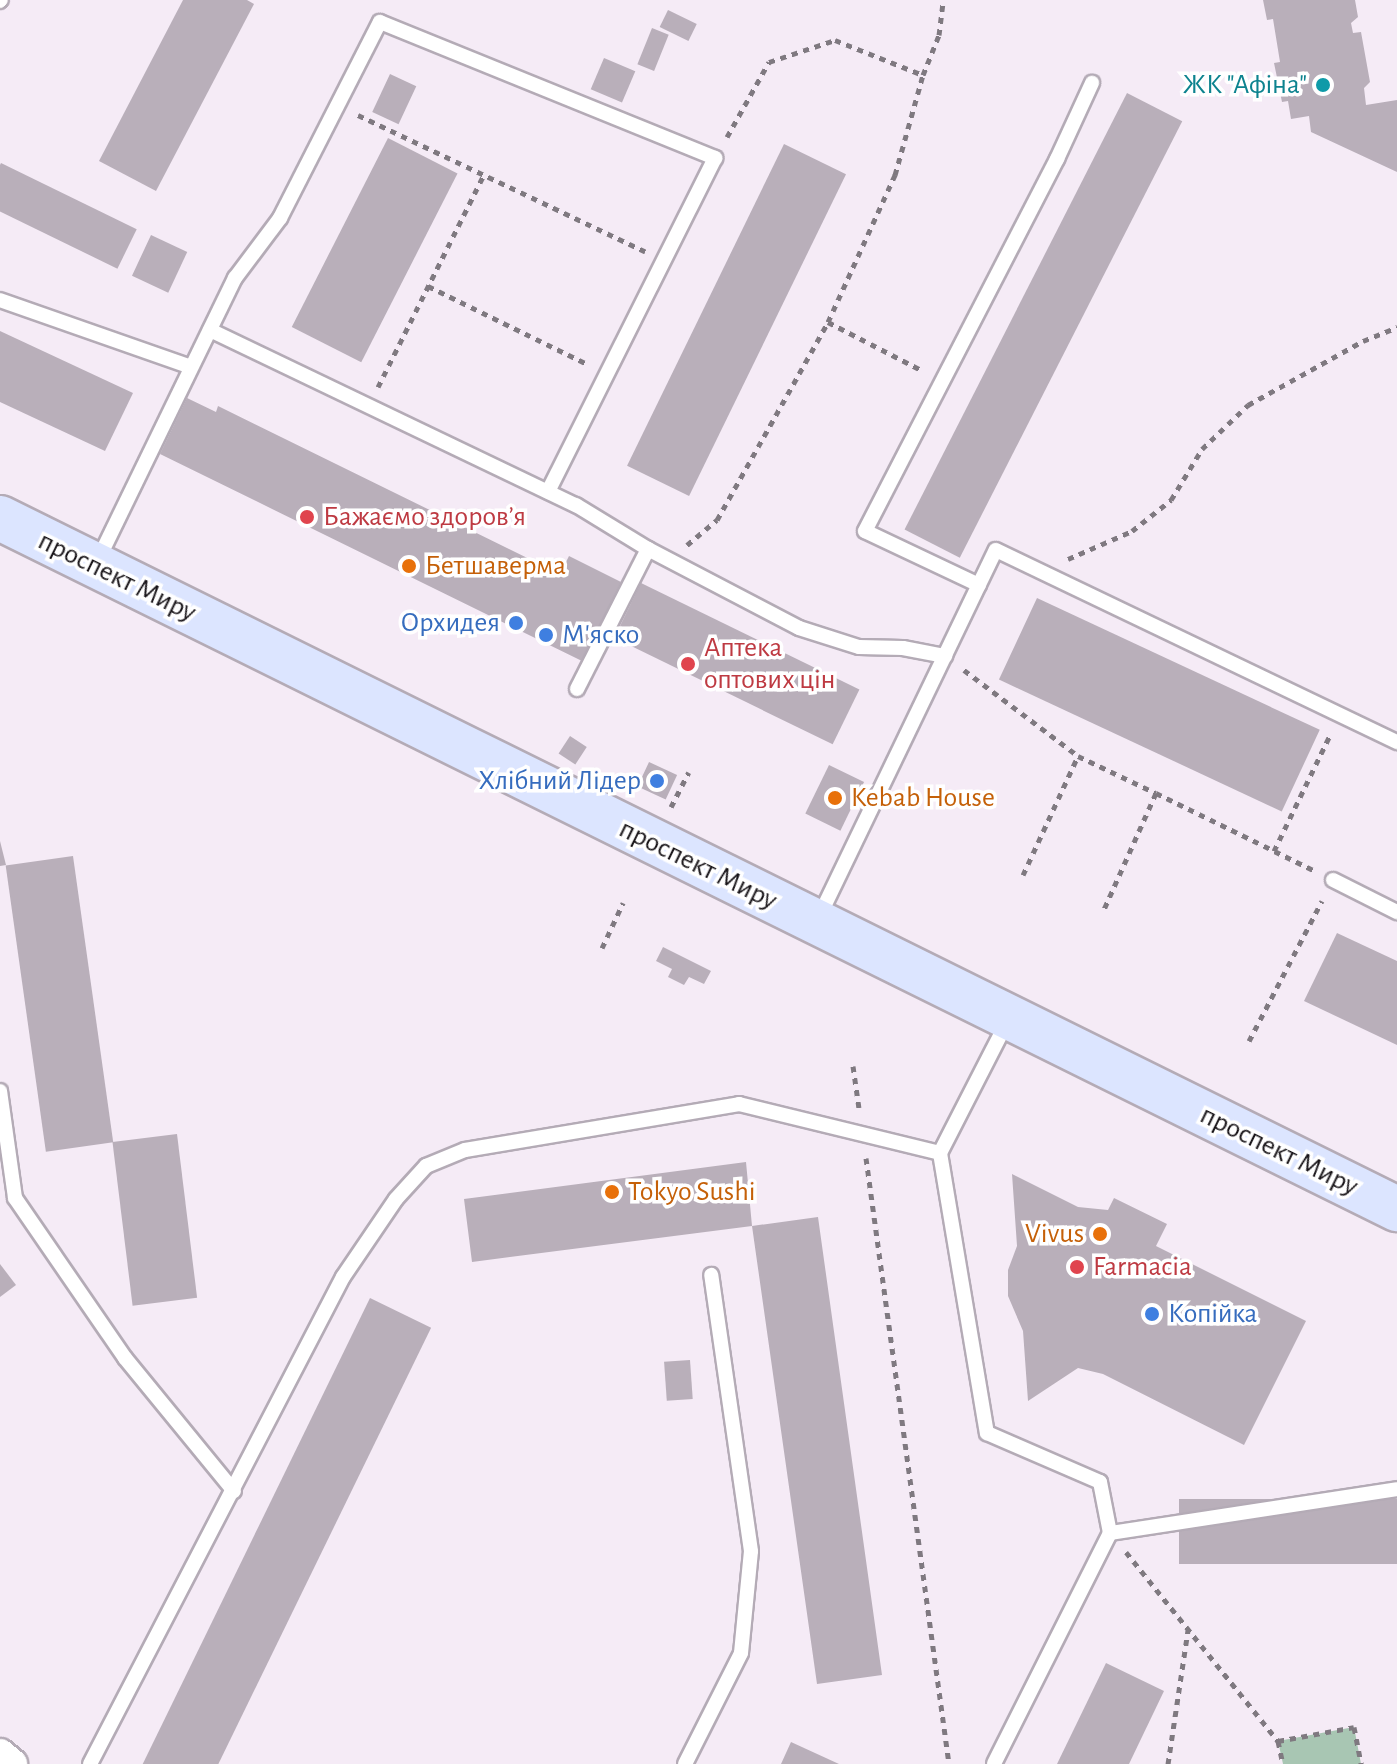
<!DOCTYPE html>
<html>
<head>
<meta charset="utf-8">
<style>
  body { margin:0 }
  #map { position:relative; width:1397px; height:1764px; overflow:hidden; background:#f5ebf6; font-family:"Alegreya Sans",sans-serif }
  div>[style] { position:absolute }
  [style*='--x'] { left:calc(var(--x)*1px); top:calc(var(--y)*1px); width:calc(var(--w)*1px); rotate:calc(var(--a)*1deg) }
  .green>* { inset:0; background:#a8c6b3 }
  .building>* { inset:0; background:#b9afba; transform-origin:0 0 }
  .path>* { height:5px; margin-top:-2.5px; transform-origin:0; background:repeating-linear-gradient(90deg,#7f7980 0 6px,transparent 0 12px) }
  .roads { filter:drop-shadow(2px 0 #b4abb6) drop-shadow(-2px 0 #b4abb6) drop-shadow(0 2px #b4abb6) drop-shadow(0 -2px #b4abb6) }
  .service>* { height:14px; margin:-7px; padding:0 7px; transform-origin:7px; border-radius:7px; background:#fff }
  .minor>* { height:30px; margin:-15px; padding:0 15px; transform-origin:15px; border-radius:15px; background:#fff }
  .primary>* { height:44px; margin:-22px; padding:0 22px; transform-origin:22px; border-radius:22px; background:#dce5ff }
  .dots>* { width:22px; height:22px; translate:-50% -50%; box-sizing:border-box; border:4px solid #fff; border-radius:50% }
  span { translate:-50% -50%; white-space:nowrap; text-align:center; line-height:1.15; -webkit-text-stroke:7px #fff; paint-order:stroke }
  .culture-label { font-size:28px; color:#0d838f }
  .right { translate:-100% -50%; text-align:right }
  .health-label { font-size:28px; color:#be3a42 }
  .left { translate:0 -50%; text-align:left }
  .food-label { font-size:28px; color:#c56008 }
  .street-label { font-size:28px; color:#171317 }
  .shop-label { font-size:28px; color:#366cbe }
</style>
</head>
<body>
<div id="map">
  <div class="green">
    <i style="clip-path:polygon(1354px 1727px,1361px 1764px,1283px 1764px,1278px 1741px)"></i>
  </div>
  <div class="building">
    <i style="clip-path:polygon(183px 0,247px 0,254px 4px,156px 191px,99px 161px)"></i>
    <i style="clip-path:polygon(1263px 0,1355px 0,1358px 17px,1351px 23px,1353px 33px,1361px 32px,1370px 82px,1364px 88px,1366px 105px,1397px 100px,1397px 172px,1311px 132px,1309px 116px,1291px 119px,1288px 101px,1282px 102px,1274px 63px,1280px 62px,1273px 19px,1267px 20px)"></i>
    <i style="left:668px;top:10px;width:32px;height:19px;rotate:26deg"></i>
    <i style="left:652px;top:28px;width:18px;height:39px;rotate:22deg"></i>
    <i style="left:604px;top:58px;width:34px;height:34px;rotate:23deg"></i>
    <i style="left:390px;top:74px;width:29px;height:42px;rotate:25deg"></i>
    <i style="left:1127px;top:93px;width:62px;height:490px;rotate:27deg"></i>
    <i style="left:388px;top:138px;width:78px;height:212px;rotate:27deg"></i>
    <i style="left:784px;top:144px;width:69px;height:358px;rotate:26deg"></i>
    <i style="left:1px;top:163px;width:151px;height:44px;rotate:26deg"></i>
    <i style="left:151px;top:235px;width:40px;height:45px;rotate:25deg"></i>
    <i style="clip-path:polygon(0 331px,133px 393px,105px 451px,0 402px)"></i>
    <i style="clip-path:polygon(187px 398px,216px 412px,218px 406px,560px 574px,569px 556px,621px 582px,582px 661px,160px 454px)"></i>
    <i style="left:641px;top:583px;width:243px;height:61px;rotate:26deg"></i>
    <i style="left:1037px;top:598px;width:312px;height:90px;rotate:25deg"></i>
    <i style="left:570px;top:736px;width:20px;height:21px;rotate:33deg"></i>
    <i style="left:649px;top:762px;width:31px;height:27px;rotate:25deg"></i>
    <i style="left:829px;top:765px;width:39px;height:54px;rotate:26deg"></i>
    <i style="clip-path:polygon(0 841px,6px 865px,0 866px)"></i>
    <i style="left:73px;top:856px;width:289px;height:68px;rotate:82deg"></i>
    <i style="clip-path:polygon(1337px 933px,1397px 961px,1397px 1045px,1304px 1001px)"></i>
    <i style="clip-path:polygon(663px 947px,711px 971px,704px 984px,689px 977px,684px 985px,668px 977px,672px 969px,656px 961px)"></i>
    <i style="left:177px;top:1134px;width:165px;height:65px;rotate:83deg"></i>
    <i style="clip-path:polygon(746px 1162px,752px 1226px,818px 1217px,882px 1675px,817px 1684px,752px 1226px,472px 1262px,464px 1199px)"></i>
    <i style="clip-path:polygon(1012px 1174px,1078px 1207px,1108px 1210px,1114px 1198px,1167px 1224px,1156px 1246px,1306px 1321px,1244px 1445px,1103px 1374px,1078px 1368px,1028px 1401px,1023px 1331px,1008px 1296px,1008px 1270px,1017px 1246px)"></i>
    <i style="clip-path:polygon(0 1264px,16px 1285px,0 1297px)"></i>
    <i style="left:370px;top:1298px;width:68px;height:520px;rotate:26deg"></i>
    <i style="left:690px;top:1360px;width:39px;height:26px;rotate:86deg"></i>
    <i style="left:1397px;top:1499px;width:65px;height:218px;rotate:90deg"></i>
    <i style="clip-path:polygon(1106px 1663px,1164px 1691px,1129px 1764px,1057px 1764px)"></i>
    <i style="clip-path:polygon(791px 1742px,839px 1764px,781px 1764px)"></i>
  </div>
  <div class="path">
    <i style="--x:358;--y:115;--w:318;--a:25.4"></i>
    <i style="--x:727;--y:137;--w:86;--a:-60.8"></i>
    <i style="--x:769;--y:62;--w:70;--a:-18.4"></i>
    <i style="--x:835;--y:40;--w:95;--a:21.7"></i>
    <i style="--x:428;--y:286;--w:175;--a:26.1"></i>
    <i style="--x:828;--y:322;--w:107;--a:27.3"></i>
    <i style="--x:378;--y:387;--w:236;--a:-63.5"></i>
    <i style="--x:687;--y:545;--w:39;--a:-40"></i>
    <i style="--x:717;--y:520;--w:227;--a:-60.7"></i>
    <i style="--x:828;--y:322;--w:162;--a:-65.5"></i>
    <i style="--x:895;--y:175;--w:104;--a:-74.4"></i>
    <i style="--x:923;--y:75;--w:43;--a:-68.2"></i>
    <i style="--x:939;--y:35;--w:35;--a:-83"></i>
    <i style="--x:1068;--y:559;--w:70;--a:-23.6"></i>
    <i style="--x:1132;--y:531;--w:50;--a:-38.5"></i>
    <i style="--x:1171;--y:500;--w:60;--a:-58.7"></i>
    <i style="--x:1202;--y:449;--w:64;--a:-43.7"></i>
    <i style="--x:1248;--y:405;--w:132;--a:-29.1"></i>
    <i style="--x:1363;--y:341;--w:37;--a:-22"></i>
    <i style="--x:964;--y:670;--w:143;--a:37"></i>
    <i style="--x:1156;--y:793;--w:175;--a:26.1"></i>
    <i style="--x:671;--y:807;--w:39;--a:-63"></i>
    <i style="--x:1274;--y:851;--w:131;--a:-64.2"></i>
    <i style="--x:1023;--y:875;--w:131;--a:-65.2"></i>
    <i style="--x:1078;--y:756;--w:86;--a:25.4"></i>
    <i style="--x:1156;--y:793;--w:127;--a:114.1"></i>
    <i style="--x:602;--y:948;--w:50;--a:-65"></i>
    <i style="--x:1249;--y:1041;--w:158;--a:-62.5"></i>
    <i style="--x:853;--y:1066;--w:42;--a:81.9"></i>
    <i style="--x:866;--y:1158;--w:612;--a:82.2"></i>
    <i style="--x:1126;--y:1552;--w:243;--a:51.2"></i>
    <i style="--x:1278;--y:1741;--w:24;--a:78"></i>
    <i style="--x:1278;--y:1741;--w:77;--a:-10.4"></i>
    <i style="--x:1354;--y:1727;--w:38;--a:79"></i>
    <i style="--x:1168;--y:1764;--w:135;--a:-81.5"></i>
  </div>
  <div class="roads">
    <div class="service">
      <i style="--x:0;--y:1;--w:1;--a:-45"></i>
      <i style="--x:0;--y:300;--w:202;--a:19.3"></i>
      <i style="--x:210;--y:330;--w:406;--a:25.6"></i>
      <i style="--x:576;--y:505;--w:84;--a:31.4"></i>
      <i style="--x:648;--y:549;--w:170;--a:27.6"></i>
      <i style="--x:799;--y:628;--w:63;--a:17.6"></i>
      <i style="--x:859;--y:647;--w:44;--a:1.3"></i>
      <i style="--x:903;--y:648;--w:43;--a:10.8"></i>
      <i style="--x:98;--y:560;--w:314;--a:-64.1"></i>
      <i style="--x:235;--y:278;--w:75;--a:-53.1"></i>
      <i style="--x:280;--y:218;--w:220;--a:-63"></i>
      <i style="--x:380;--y:22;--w:362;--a:22.1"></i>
      <i style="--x:715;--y:158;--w:373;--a:116.6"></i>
      <i style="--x:979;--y:585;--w:126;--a:-154.7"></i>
      <i style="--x:865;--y:531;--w:419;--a:-62.7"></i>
      <i style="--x:1057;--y:159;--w:84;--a:-65.3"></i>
      <i style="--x:577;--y:689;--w:157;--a:-63.1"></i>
      <i style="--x:1333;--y:880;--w:72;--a:26.6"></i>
      <i style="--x:819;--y:917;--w:407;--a:-64.3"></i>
      <i style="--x:996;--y:550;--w:445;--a:25.6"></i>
      <i style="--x:0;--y:1091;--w:108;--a:82"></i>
      <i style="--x:15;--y:1198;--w:194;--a:55.5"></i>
      <i style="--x:125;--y:1358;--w:172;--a:50.7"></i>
      <i style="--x:940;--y:1153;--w:284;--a:80.5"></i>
      <i style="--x:987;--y:1433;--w:123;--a:23.4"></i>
      <i style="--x:1100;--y:1482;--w:52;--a:78.9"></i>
      <i style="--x:1110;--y:1533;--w:258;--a:116.7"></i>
      <i style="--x:1110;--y:1533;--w:290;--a:-8.7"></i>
      <i style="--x:90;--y:1764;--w:549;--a:-62.55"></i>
      <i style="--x:343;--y:1277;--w:94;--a:-55.8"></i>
      <i style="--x:396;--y:1199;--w:45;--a:-47.7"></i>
      <i style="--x:426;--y:1166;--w:42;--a:-22.3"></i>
      <i style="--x:465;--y:1150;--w:278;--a:-9.5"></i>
      <i style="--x:739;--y:1104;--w:207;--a:13.7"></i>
      <i style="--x:940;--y:1153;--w:149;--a:-62.9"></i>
      <i style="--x:685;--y:1764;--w:124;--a:-63.2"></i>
      <i style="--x:741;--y:1653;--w:102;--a:-84.4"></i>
      <i style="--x:751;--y:1551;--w:279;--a:-98.2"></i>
    </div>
    <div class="minor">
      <i style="--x:0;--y:1754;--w:16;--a:40"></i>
    </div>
    <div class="primary">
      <i style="--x:0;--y:518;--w:1559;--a:26.32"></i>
    </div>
  </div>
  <div class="dots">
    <i style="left:1323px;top:85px;background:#0f9aa8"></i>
    <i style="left:307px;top:517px;background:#e0444e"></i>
    <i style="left:409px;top:566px;background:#e8710a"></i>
    <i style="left:516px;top:623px;background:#3f7fe0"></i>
    <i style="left:546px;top:635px;background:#3f7fe0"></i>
    <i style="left:688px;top:664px;background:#e0444e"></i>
    <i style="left:657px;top:781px;background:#3f7fe0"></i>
    <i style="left:835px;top:798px;background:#e8710a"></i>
    <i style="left:612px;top:1192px;background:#e8710a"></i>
    <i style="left:1100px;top:1234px;background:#e8710a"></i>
    <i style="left:1077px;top:1267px;background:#e0444e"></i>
    <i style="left:1152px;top:1314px;background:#3f7fe0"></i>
  </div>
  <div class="culture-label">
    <span class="right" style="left:1307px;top:85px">ЖК "Афіна"</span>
  </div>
  <div class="health-label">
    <span class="left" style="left:323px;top:517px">Бажаємо здоровʼя</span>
    <span class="left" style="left:704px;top:664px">Аптека<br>оптових цін</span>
    <span class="left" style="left:1093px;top:1267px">Farmacia</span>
  </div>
  <div class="food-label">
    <span class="left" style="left:425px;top:566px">Бетшаверма</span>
    <span class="left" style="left:851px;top:798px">Kebab House</span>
    <span class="left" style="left:628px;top:1192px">Tokyo Sushi</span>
    <span class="right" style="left:1084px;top:1234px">Vivus</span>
  </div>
  <div class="street-label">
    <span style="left:117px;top:577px;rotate:26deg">проспект Миру</span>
    <span style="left:698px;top:865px;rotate:26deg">проспект Миру</span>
    <span style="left:1279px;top:1151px;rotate:26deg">проспект Миру</span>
  </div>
  <div class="shop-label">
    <span class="right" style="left:500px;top:623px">Орхидея</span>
    <span class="left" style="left:562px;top:635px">М'яско</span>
    <span class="right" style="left:641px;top:781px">Хлібний Лідер</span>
    <span class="left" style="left:1168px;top:1314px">Копійка</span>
  </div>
</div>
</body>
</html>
